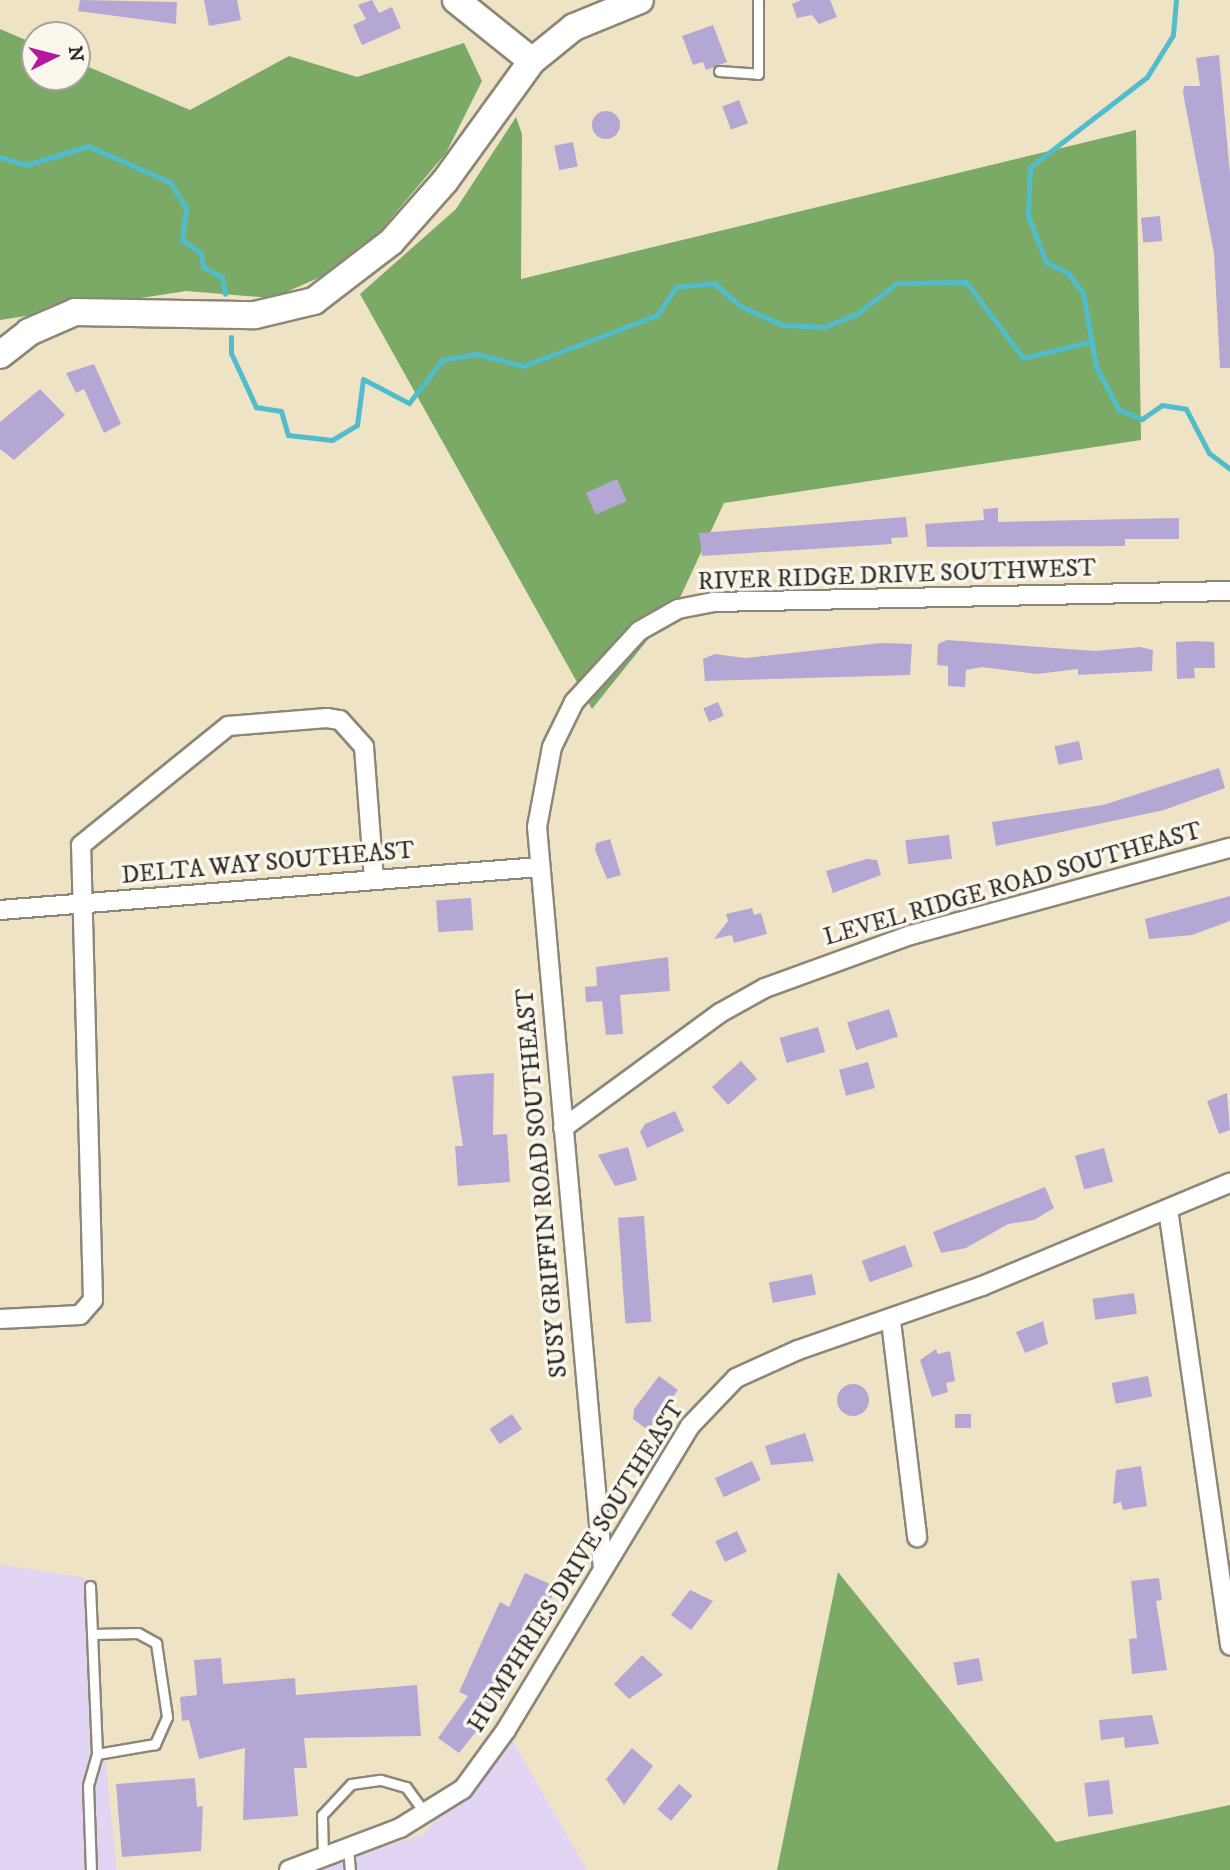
<!DOCTYPE html>
<html>
<head>
<meta charset="utf-8">
<style>
  body { margin:0 }
  #map { position:relative; width:1230px; height:1870px; overflow:hidden; background:#efe3c5; font-family:"IM FELL DW Pica",serif }
  div>[style] { position:absolute }
  [style*='--x'] { left:calc(var(--x)*1px); top:calc(var(--y)*1px); width:calc(var(--w)*1px); rotate:calc(var(--a)*1deg) }
  .built>* { inset:0; background:#e2d4f3 }
  .forest>* { inset:0; background:#7aaa66 }
  .stream>* { height:5px; margin:-2.5px; padding:0 2.5px; transform-origin:2.5px; border-radius:2.5px; background:#51bdcc }
  .building>* { inset:0; background:#b5a7d4; transform-origin:0 0 }
  .round { border-radius:50% }
  .roads { filter:drop-shadow(2px 0 #8d8778) drop-shadow(-2px 0 #8d8778) drop-shadow(0 2px #8d8778) drop-shadow(0 -2px #8d8778) }
  .lane>* { height:9px; margin:-4.5px; padding:0 4.5px; transform-origin:4.5px; border-radius:4.5px; background:#fff }
  .street>* { height:18px; margin:-9px; padding:0 9px; transform-origin:9px; border-radius:9px; background:#fff }
  .secondary>* { height:26px; margin:-13px; padding:0 13px; transform-origin:13px; border-radius:13px; background:#fff }
  span { translate:-50% -50%; white-space:nowrap; text-align:center; line-height:1.15; -webkit-text-stroke:7px #fbf7ec; paint-order:stroke }
  .street-label { font-size:24px; color:#2b2b2b }
  .north { position:absolute; left:21px; top:21px; width:70px; height:70px; box-sizing:border-box; background:#fbf7ec; border:2px solid #a8a59f; border-radius:50%; rotate:84deg; font-size:19px; font-weight:700; line-height:28px; text-align:center; color:#2b2b2b }
  .north::after { content:''; display:block; margin:auto; width:24px; height:32px; background:#b5179e; clip-path:polygon(50% 0,100% 100%,50% 72%,0 100%) }
</style>
</head>
<body>
<div id="map">
  <div class="built">
    <i style="clip-path:polygon(0 1564px,86px 1578px,117px 1870px,0 1870px)"></i>
    <i style="clip-path:polygon(507px 1731px,587px 1870px,308px 1870px,424px 1834px)"></i>
  </div>
  <div class="forest">
    <i style="clip-path:polygon(0 29px,35px 44px,35px 77px,77px 77px,77px 62px,190px 110px,289px 56px,357px 77px,464px 43px,482px 81px,446px 153px,354px 262px,273px 298px,186px 291px,0 320px)"></i>
    <i style="clip-path:polygon(516px 117px,522px 134px,521px 279px,1136px 130px,1141px 440px,724px 503px,678px 602px,592px 709px,360px 294px,456px 209px)"></i>
    <i style="clip-path:polygon(838px 1572px,1056px 1842px,1230px 1805px,1230px 1870px,777px 1870px)"></i>
  </div>
  <div class="stream">
    <i style="--x:1176;--y:0;--w:35;--a:95"></i>
    <i style="--x:1173;--y:35;--w:49;--a:121.8"></i>
    <i style="--x:1147;--y:77;--w:148;--a:142.4"></i>
    <i style="--x:1030;--y:167;--w:49;--a:92.3"></i>
    <i style="--x:1028;--y:216;--w:49;--a:68.6"></i>
    <i style="--x:1046;--y:262;--w:25;--a:27"></i>
    <i style="--x:1068;--y:273;--w:25;--a:53"></i>
    <i style="--x:1083;--y:293;--w:75;--a:80"></i>
    <i style="--x:1096;--y:367;--w:49;--a:61.9"></i>
    <i style="--x:1119;--y:410;--w:25;--a:21"></i>
    <i style="--x:1142;--y:419;--w:24;--a:-35"></i>
    <i style="--x:1162;--y:405;--w:24;--a:9"></i>
    <i style="--x:1186;--y:409;--w:50;--a:62.4"></i>
    <i style="--x:1209;--y:453;--w:26;--a:37"></i>
    <i style="--x:0;--y:157;--w:27;--a:17"></i>
    <i style="--x:26;--y:165;--w:65;--a:-17"></i>
    <i style="--x:88;--y:146;--w:90;--a:23.7"></i>
    <i style="--x:170;--y:182;--w:31;--a:58"></i>
    <i style="--x:186;--y:208;--w:32;--a:97"></i>
    <i style="--x:182;--y:240;--w:23;--a:34"></i>
    <i style="--x:201;--y:253;--w:14;--a:82"></i>
    <i style="--x:203;--y:267;--w:21;--a:28"></i>
    <i style="--x:222;--y:277;--w:17;--a:80"></i>
    <i style="--x:231;--y:337;--w:16;--a:90"></i>
    <i style="--x:231;--y:353;--w:60;--a:65.2"></i>
    <i style="--x:256;--y:407;--w:25;--a:9"></i>
    <i style="--x:281;--y:411;--w:25;--a:74"></i>
    <i style="--x:288;--y:435;--w:44;--a:6.5"></i>
    <i style="--x:332;--y:440;--w:29;--a:-31"></i>
    <i style="--x:357;--y:425;--w:46;--a:-82.6"></i>
    <i style="--x:363;--y:379;--w:52;--a:27.6"></i>
    <i style="--x:409;--y:403;--w:54;--a:-52.5"></i>
    <i style="--x:442;--y:360;--w:35;--a:-10"></i>
    <i style="--x:476;--y:354;--w:49;--a:14.3"></i>
    <i style="--x:523;--y:366;--w:143;--a:-20.8"></i>
    <i style="--x:657;--y:315;--w:34;--a:-56"></i>
    <i style="--x:676;--y:287;--w:38;--a:-6"></i>
    <i style="--x:714;--y:283;--w:35;--a:41"></i>
    <i style="--x:740;--y:306;--w:47;--a:23.8"></i>
    <i style="--x:783;--y:325;--w:41;--a:2.8"></i>
    <i style="--x:824;--y:327;--w:37;--a:-22"></i>
    <i style="--x:858;--y:313;--w:49;--a:-37.6"></i>
    <i style="--x:897;--y:283;--w:69;--a:-0.8"></i>
    <i style="--x:966;--y:282;--w:95;--a:53.1"></i>
    <i style="--x:1023;--y:358;--w:71;--a:-13.8"></i>
  </div>
  <div class="building">
    <i style="clip-path:polygon(80px 0,177px 2px,176px 24px,78px 11px)"></i>
    <i style="clip-path:polygon(204px 0,237px 0,241px 20px,209px 26px)"></i>
    <i style="clip-path:polygon(372px 0,379px 13px,392px 7px,401px 28px,362px 45px,353px 25px,366px 19px,358px 5px)"></i>
    <i style="clip-path:polygon(801px 0,830px 0,837px 17px,819px 24px,812px 15px,797px 18px,792px 4px)"></i>
    <i style="clip-path:polygon(713px 25px,727px 62px,706px 70px,703px 62px,693px 65px,682px 36px)"></i>
    <i style="clip-path:polygon(1219px 55px,1230px 174px,1230px 368px,1220px 368px,1214px 253px,1183px 93px,1184px 86px,1200px 86px,1196px 58px)"></i>
    <i style="left:739px;top:100px;width:25px;height:18px;rotate:69deg"></i>
    <i class="round" style="left:592px;top:111px;width:28px;height:28px"></i>
    <i style="left:573px;top:142px;width:25px;height:19px;rotate:79deg"></i>
    <i style="left:1160px;top:216px;width:25px;height:19px;rotate:85deg"></i>
    <i style="clip-path:polygon(94px 364px,121px 424px,104px 433px,84px 389px,76px 393px,66px 373px)"></i>
    <i style="clip-path:polygon(40px 389px,65px 415px,14px 460px,0 449px,0 422px)"></i>
    <i style="left:617px;top:479px;width:24px;height:34px;rotate:66deg"></i>
    <i style="clip-path:polygon(998px 508px,998px 522px,1179px 518px,1179px 539px,1125px 539px,1125px 546px,927px 547px,925px 524px,984px 520px,983px 509px)"></i>
    <i style="clip-path:polygon(906px 517px,908px 537px,891px 538px,892px 544px,702px 556px,699px 533px)"></i>
    <i style="clip-path:polygon(947px 640px,1095px 651px,1140px 647px,1153px 650px,1152px 671px,1078px 675px,1078px 669px,1037px 674px,982px 667px,966px 670px,965px 687px,948px 686px,948px 666px,937px 665px,938px 644px)"></i>
    <i style="clip-path:polygon(1195px 641px,1214px 642px,1215px 668px,1194px 668px,1195px 678px,1177px 679px,1176px 642px)"></i>
    <i style="clip-path:polygon(881px 643px,912px 644px,910px 675px,705px 681px,703px 659px,715px 654px,745px 658px)"></i>
    <i style="left:718px;top:702px;width:15px;height:16px;rotate:67deg"></i>
    <i style="left:1079px;top:741px;width:19px;height:25px;rotate:78deg"></i>
    <i style="clip-path:polygon(1219px 768px,1225px 788px,1164px 810px,996px 846px,992px 822px,1103px 805px)"></i>
    <i style="left:949px;top:835px;width:24px;height:44px;rotate:83deg"></i>
    <i style="clip-path:polygon(610px 839px,621px 875px,607px 879px,595px 850px,596px 843px)"></i>
    <i style="clip-path:polygon(867px 859px,877px 860px,881px 875px,833px 893px,826px 871px)"></i>
    <i style="clip-path:polygon(1230px 896px,1230px 921px,1192px 935px,1149px 939px,1145px 919px)"></i>
    <i style="left:471px;top:898px;width:32px;height:35px;rotate:86deg"></i>
    <i style="clip-path:polygon(752px 908px,754px 915px,761px 913px,767px 934px,734px 943px,732px 935px,714px 939px,728px 921px,726px 914px)"></i>
    <i style="clip-path:polygon(668px 957px,670px 991px,620px 995px,623px 1034px,606px 1035px,602px 1001px,586px 1002px,585px 987px,597px 986px,596px 967px)"></i>
    <i style="left:889px;top:1009px;width:29px;height:44px;rotate:72deg"></i>
    <i style="left:818px;top:1027px;width:26px;height:40px;rotate:74deg"></i>
    <i style="left:741px;top:1061px;width:24px;height:39px;rotate:48deg"></i>
    <i style="left:868px;top:1062px;width:27px;height:30px;rotate:75deg"></i>
    <i style="clip-path:polygon(494px 1073px,493px 1135px,507px 1134px,510px 1182px,458px 1186px,455px 1146px,463px 1146px,452px 1076px)"></i>
    <i style="clip-path:polygon(1227px 1093px,1230px 1130px,1219px 1134px,1207px 1101px)"></i>
    <i style="clip-path:polygon(675px 1111px,684px 1131px,647px 1148px,640px 1132px,645px 1124px)"></i>
    <i style="clip-path:polygon(628px 1147px,637px 1180px,615px 1186px,598px 1155px)"></i>
    <i style="left:1104px;top:1148px;width:35px;height:30px;rotate:75deg"></i>
    <i style="clip-path:polygon(1045px 1187px,1054px 1208px,1034px 1220px,1008px 1224px,966px 1248px,941px 1253px,933px 1232px)"></i>
    <i style="left:644px;top:1216px;width:106px;height:26px;rotate:86deg"></i>
    <i style="left:905px;top:1245px;width:23px;height:46px;rotate:70deg"></i>
    <i style="left:812px;top:1274px;width:21px;height:44px;rotate:79deg"></i>
    <i style="left:1134px;top:1293px;width:21px;height:42px;rotate:82deg"></i>
    <i style="clip-path:polygon(1043px 1321px,1048px 1344px,1025px 1353px,1016px 1332px)"></i>
    <i style="clip-path:polygon(936px 1349px,938px 1354px,950px 1351px,955px 1381px,946px 1383px,948px 1392px,932px 1397px,920px 1360px)"></i>
    <i style="clip-path:polygon(659px 1376px,678px 1390px,648px 1430px,633px 1419px,634px 1409px)"></i>
    <i style="left:1148px;top:1376px;width:21px;height:37px;rotate:79deg"></i>
    <i class="round" style="left:837px;top:1384px;width:32px;height:32px"></i>
    <i style="left:512px;top:1414px;width:18px;height:27px;rotate:56deg"></i>
    <i style="left:955px;top:1414px;width:16px;height:14px"></i>
    <i style="clip-path:polygon(805px 1433px,814px 1461px,771px 1465px,765px 1446px)"></i>
    <i style="left:752px;top:1461px;width:21px;height:41px;rotate:65deg"></i>
    <i style="clip-path:polygon(1141px 1466px,1147px 1506px,1123px 1510px,1121px 1502px,1113px 1504px,1116px 1470px)"></i>
    <i style="left:737px;top:1531px;width:23px;height:24px;rotate:65deg"></i>
    <i style="clip-path:polygon(525px 1573px,557px 1587px,495px 1708px,459px 1753px,438px 1738px,468px 1696px,459px 1692px,500px 1602px,509px 1607px)"></i>
    <i style="clip-path:polygon(1159px 1578px,1162px 1600px,1156px 1601px,1167px 1670px,1132px 1674px,1129px 1639px,1137px 1638px,1131px 1581px)"></i>
    <i style="clip-path:polygon(690px 1590px,713px 1601px,691px 1630px,671px 1615px)"></i>
    <i style="clip-path:polygon(642px 1655px,663px 1675px,629px 1699px,614px 1684px)"></i>
    <i style="clip-path:polygon(221px 1658px,223px 1684px,295px 1678px,296px 1695px,417px 1685px,421px 1736px,304px 1738px,307px 1768px,294px 1768px,298px 1816px,243px 1820px,245px 1748px,199px 1759px,189px 1720px,182px 1721px,180px 1697px,197px 1695px,194px 1660px)"></i>
    <i style="left:979px;top:1658px;width:23px;height:26px;rotate:80deg"></i>
    <i style="clip-path:polygon(1152px 1715px,1159px 1744px,1125px 1748px,1124px 1737px,1101px 1740px,1099px 1720px)"></i>
    <i style="clip-path:polygon(632px 1748px,653px 1766px,624px 1805px,606px 1779px)"></i>
    <i style="clip-path:polygon(195px 1778px,197px 1807px,203px 1806px,201px 1851px,122px 1857px,116px 1784px)"></i>
    <i style="left:1109px;top:1780px;width:34px;height:25px;rotate:83deg"></i>
    <i style="left:679px;top:1784px;width:18px;height:33px;rotate:41deg"></i>
  </div>
  <div class="roads">
    <div class="lane">
      <i style="--x:719;--y:71;--w:39;--a:4"></i>
      <i style="--x:758;--y:74;--w:74;--a:-90"></i>
      <i style="--x:90;--y:1586;--w:168;--a:87.6"></i>
      <i style="--x:97;--y:1754;--w:32;--a:106"></i>
      <i style="--x:88;--y:1785;--w:85;--a:88"></i>
      <i style="--x:93;--y:1634;--w:45;--a:-1.3"></i>
      <i style="--x:138;--y:1633;--w:21;--a:29"></i>
      <i style="--x:156;--y:1643;--w:75;--a:81.5"></i>
      <i style="--x:167;--y:1717;--w:30;--a:114"></i>
      <i style="--x:155;--y:1744;--w:59;--a:170.2"></i>
      <i style="--x:348;--y:1848;--w:22;--a:85"></i>
      <i style="--x:323;--y:1857;--w:42;--a:-91.4"></i>
      <i style="--x:322;--y:1815;--w:42;--a:-46.9"></i>
      <i style="--x:351;--y:1784;--w:30;--a:-8"></i>
      <i style="--x:381;--y:1780;--w:26;--a:16"></i>
      <i style="--x:406;--y:1787;--w:32;--a:54"></i>
    </div>
    <div class="street">
      <i style="--x:0;--y:910;--w:541;--a:-4.56"></i>
      <i style="--x:563;--y:1128;--w:195;--a:-36.2"></i>
      <i style="--x:720;--y:1013;--w:51;--a:-29.1"></i>
      <i style="--x:765;--y:988;--w:155;--a:-20"></i>
      <i style="--x:911;--y:935;--w:331;--a:-15.3"></i>
      <i style="--x:1168;--y:1209;--w:441;--a:81.9"></i>
      <i style="--x:0;--y:1319;--w:80;--a:-2.9"></i>
      <i style="--x:80;--y:1315;--w:20;--a:-49"></i>
      <i style="--x:93;--y:1300;--w:455;--a:-91.5"></i>
      <i style="--x:81;--y:845;--w:189;--a:-39"></i>
      <i style="--x:228;--y:726;--w:99;--a:-4.6"></i>
      <i style="--x:327;--y:718;--w:13;--a:9"></i>
      <i style="--x:340;--y:720;--w:36;--a:48"></i>
      <i style="--x:364;--y:747;--w:133;--a:85.7"></i>
      <i style="--x:891;--y:1321;--w:218;--a:83.1"></i>
      <i style="--x:603;--y:1569;--w:745;--a:-95.08"></i>
      <i style="--x:537;--y:827;--w:81;--a:-79.4"></i>
      <i style="--x:552;--y:747;--w:50;--a:-63.9"></i>
      <i style="--x:574;--y:702;--w:96;--a:-47.5"></i>
      <i style="--x:639;--y:631;--w:45;--a:-29.4"></i>
      <i style="--x:678;--y:609;--w:37;--a:-11"></i>
      <i style="--x:714;--y:602;--w:516;--a:-1.22"></i>
      <i style="--x:289;--y:1870;--w:119;--a:-20.7"></i>
      <i style="--x:400;--y:1828;--w:74;--a:-31.8"></i>
      <i style="--x:463;--y:1789;--w:73;--a:-53.9"></i>
      <i style="--x:506;--y:1730;--w:355;--a:-58.8"></i>
      <i style="--x:690;--y:1426;--w:66;--a:-46.2"></i>
      <i style="--x:736;--y:1378;--w:68;--a:-24.3"></i>
      <i style="--x:798;--y:1350;--w:195;--a:-19.2"></i>
      <i style="--x:982;--y:1286;--w:269;--a:-22.6"></i>
    </div>
    <div class="secondary">
      <i style="--x:456;--y:0;--w:97;--a:38.8"></i>
      <i style="--x:0;--y:355;--w:37;--a:-38"></i>
      <i style="--x:29;--y:332;--w:50;--a:-23.5"></i>
      <i style="--x:75;--y:312;--w:180;--a:1"></i>
      <i style="--x:255;--y:315;--w:61;--a:-13.3"></i>
      <i style="--x:314;--y:301;--w:97;--a:-37.5"></i>
      <i style="--x:391;--y:242;--w:81;--a:-48.5"></i>
      <i style="--x:445;--y:181;--w:148;--a:-54.1"></i>
      <i style="--x:532;--y:61;--w:54;--a:-39"></i>
      <i style="--x:574;--y:27;--w:71;--a:-22.2"></i>
    </div>
  </div>
  <div class="street-label">
    <span style="left:897px;top:576px;rotate:-2deg">RIVER RIDGE DRIVE SOUTHWEST</span>
    <span style="left:268px;top:864px;rotate:-5deg">DELTA WAY SOUTHEAST</span>
    <span style="left:1013px;top:885px;rotate:-16deg">LEVEL RIDGE ROAD SOUTHEAST</span>
    <span style="left:543px;top:1183px;rotate:-95deg">SUSY GRIFFIN ROAD SOUTHEAST</span>
    <span style="left:577px;top:1567px;rotate:-58deg">HUMPHRIES DRIVE SOUTHEAST</span>
  </div>
  <div class="north">N</div>
</div>
</body>
</html>
